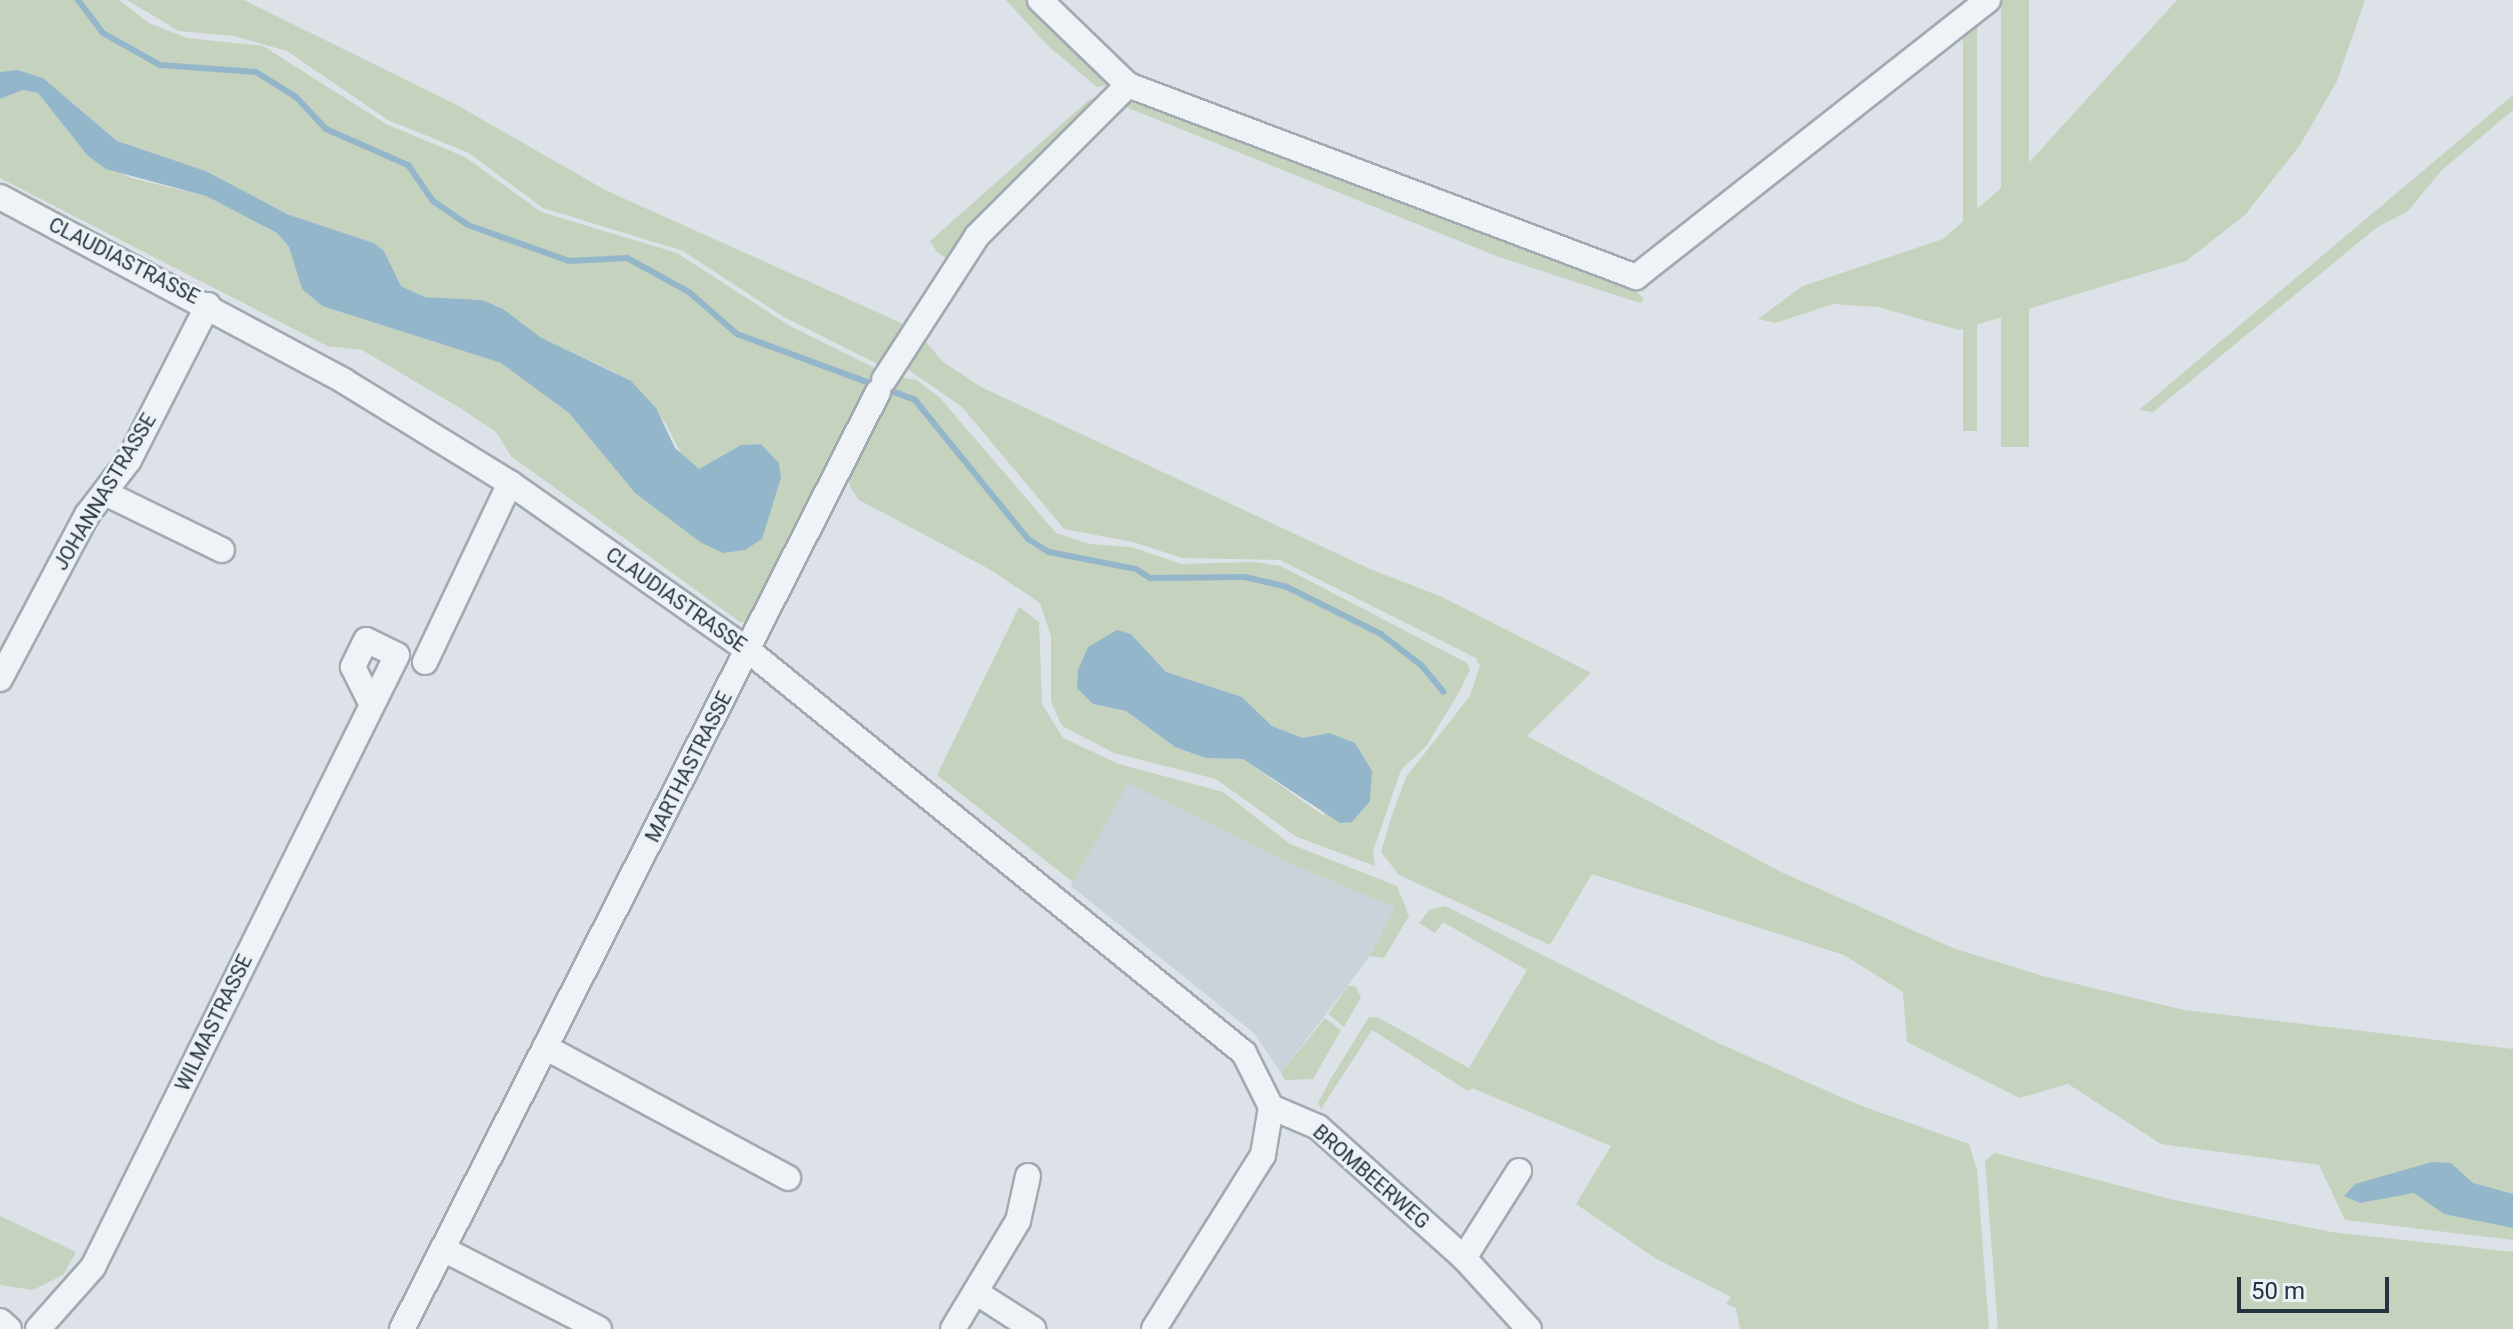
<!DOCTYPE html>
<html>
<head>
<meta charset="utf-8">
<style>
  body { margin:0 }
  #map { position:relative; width:2513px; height:1329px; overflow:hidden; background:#dce2e7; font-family:Roboto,sans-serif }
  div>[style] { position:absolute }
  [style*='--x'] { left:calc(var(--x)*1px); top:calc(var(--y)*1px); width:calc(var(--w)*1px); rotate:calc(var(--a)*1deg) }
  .built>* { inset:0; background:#cad2da }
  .green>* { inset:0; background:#c5d2bd; transform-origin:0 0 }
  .water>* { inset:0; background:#94b6ca }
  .stream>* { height:6px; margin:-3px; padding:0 3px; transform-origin:3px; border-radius:3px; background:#94b6ca }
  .roads { filter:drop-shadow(2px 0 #a1aab1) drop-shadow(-2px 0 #a1aab1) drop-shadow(0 2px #a1aab1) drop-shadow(0 -2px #a1aab1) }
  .minor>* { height:24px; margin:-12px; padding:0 12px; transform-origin:12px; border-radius:12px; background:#eff2f6 }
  span { translate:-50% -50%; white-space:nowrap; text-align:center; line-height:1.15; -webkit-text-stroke:6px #ecf1f5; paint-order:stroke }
  .street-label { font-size:20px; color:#25323f }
  .scale { position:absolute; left:2237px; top:1277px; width:152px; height:36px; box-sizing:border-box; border:4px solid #25323f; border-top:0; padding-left:10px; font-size:24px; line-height:28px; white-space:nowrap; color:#25323f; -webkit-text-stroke:6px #ecf1f5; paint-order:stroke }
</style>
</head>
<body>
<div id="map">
  <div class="built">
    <i style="clip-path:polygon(1128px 782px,1298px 867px,1395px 907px,1370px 956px,1281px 1073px,1254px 1033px,1071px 886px)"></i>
  </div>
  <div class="green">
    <i style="clip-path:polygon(0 0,119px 0,149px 23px,187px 38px,263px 46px,386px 124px,465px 157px,541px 212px,677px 253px,790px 326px,881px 371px,751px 622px,740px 622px,511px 456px,496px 432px,460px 408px,362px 350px,327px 346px,0 178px,0 99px,23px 90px,38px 93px,87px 155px,131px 178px,206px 196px,277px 233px,289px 247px,302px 289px,322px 306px,501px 363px,569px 413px,635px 493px,700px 542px,781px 478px,779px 463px,761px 444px,741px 445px,699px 469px,684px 459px,665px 422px,616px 373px,540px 337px,482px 300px,425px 297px,401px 286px,384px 251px,374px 243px,287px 214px,206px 171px,117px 141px,43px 78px,18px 70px,0 72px)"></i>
    <i style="clip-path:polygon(127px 0,244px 0,457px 105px,605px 190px,908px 326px,884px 367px,784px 317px,683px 251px,543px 208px,469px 153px,388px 120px,287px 51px,234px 36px,179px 31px)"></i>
    <i style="clip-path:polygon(1006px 0,1032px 0,1103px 69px,1107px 85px,1097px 87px,1047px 45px)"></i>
    <i style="left:1963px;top:0;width:14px;height:431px"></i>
    <i style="left:2001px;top:0;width:28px;height:447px"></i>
    <i style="clip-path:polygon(2177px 0,2365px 0,2337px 81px,2300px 145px,2245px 215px,2186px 261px,1959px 330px,1878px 307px,1833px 304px,1775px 323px,1758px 319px,1803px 286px,1943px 239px,2024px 168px)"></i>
    <i style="clip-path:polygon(1129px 91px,1629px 284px,1644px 299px,1640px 303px,1499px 257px,1116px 103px)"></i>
    <i style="clip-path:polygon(2513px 95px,2513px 110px,2442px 170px,2408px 211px,2376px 228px,2153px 412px,2139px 410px)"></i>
    <i style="clip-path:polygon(1090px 99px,1101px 99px,952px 262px,937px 252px,930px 241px)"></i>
    <i style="clip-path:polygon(917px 331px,942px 361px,981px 387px,1370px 569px,1442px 597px,1591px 673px,1527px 736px,1781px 872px,1953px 948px,2043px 976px,2184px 1010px,2513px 1049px,2513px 1240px,2345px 1220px,2319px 1165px,2161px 1144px,2068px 1084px,2020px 1098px,1907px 1042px,1903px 992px,1844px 955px,1592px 874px,1550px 945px,1399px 875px,1381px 852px,1392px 815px,1406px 777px,1470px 696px,1480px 666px,1476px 658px,1280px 560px,1182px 558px,1133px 542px,1064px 529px,962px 407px,906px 368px,896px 371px)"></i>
    <i style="clip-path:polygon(evenodd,892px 376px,917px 380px,940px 398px,1056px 533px,1089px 544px,1131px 547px,1181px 564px,1254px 562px,1281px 566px,1467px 663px,1470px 670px,1458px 694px,1427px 745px,1401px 770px,1373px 851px,1375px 866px,1297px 837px,1216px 779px,1114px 753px,1062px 726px,1051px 701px,1051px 636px,1040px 603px,989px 569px,859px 500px,850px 487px,846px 470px,892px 376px,1131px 634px,1166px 672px,1242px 697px,1272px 726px,1303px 738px,1329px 733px,1324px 816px,1243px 759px,1204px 758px,1175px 747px,1126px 711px,1093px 704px,1131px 634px)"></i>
    <i style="clip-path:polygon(1019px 607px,1039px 622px,1042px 704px,1063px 738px,1119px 764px,1223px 792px,1290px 844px,1397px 886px,1409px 916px,1384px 958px,1370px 956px,1395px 907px,1298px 867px,1128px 783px,1073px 882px,937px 775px)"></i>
    <i style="clip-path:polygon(1445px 906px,1718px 1043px,1859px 1105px,1969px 1144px,1977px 1170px,1989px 1329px,1740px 1329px,1736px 1308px,1726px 1304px,1731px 1297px,1655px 1258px,1576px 1204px,1611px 1146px,1472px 1088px,1468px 1091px,1372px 1030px,1321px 1109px,1318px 1103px,1330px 1080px,1369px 1017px,1379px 1018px,1469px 1068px,1527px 970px,1443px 922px,1435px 933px,1419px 923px,1429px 910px)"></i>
    <i style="clip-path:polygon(1348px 986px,1355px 986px,1361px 997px,1344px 1027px,1328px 1014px)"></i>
    <i style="clip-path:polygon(1325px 1018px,1341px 1030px,1313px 1079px,1285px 1080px,1281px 1073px)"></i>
    <i style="clip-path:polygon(1995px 1153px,2174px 1200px,2331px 1232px,2513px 1252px,2513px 1329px,1998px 1329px,1985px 1161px)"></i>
    <i style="clip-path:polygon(0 1216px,76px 1252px,63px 1275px,33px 1290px,0 1285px)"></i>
  </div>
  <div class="water">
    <i style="clip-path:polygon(18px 70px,43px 78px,117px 141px,206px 171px,287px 214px,374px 243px,384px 251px,401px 286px,425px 297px,482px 300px,503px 309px,540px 337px,631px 381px,656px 408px,675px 448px,699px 469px,741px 445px,761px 444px,779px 463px,781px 478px,762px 539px,745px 550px,723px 553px,700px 542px,635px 493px,569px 413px,501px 363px,322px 306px,302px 289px,289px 247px,277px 233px,206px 196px,106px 169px,87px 155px,38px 93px,23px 90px,0 99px,0 72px)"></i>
    <i style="clip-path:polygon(1117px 630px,1131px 634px,1166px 672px,1242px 697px,1272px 726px,1303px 738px,1329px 733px,1355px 743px,1372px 771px,1370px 801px,1352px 822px,1340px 823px,1243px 759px,1205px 758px,1175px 747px,1126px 711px,1093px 704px,1077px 688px,1078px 670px,1088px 647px)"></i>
    <i style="clip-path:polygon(2432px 1162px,2451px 1163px,2473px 1183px,2513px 1194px,2513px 1228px,2444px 1214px,2414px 1193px,2360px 1203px,2344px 1196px,2355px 1184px)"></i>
  </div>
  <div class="stream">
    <i style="--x:78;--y:0;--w:41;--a:52.9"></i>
    <i style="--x:103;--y:33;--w:65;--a:29.3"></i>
    <i style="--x:160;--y:65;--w:96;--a:4.2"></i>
    <i style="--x:256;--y:72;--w:47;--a:32"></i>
    <i style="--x:296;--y:97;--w:44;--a:46.8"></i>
    <i style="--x:326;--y:129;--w:90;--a:23.7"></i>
    <i style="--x:408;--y:165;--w:44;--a:55.2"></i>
    <i style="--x:433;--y:201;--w:42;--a:34.4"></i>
    <i style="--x:468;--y:225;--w:107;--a:19.6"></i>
    <i style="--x:569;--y:261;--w:58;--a:-3"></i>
    <i style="--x:627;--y:258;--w:71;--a:28.7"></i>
    <i style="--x:689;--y:292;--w:64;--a:41.2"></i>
    <i style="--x:737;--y:334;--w:190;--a:20.3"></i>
    <i style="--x:915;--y:400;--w:179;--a:50.9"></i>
    <i style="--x:1028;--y:539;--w:25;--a:32"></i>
    <i style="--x:1049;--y:552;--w:89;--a:11.1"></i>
    <i style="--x:1136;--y:569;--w:17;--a:33"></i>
    <i style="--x:1150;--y:578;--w:95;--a:-0.6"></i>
    <i style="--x:1245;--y:577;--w:43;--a:13.4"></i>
    <i style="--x:1287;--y:587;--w:105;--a:26.6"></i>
    <i style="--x:1381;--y:634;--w:51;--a:37.8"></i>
    <i style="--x:1421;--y:665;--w:35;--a:50"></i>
  </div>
  <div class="roads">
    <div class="minor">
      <i style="--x:1040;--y:0;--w:122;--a:44"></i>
      <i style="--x:1128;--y:85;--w:543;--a:20.7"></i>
      <i style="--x:1636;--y:277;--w:448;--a:-38.2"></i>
      <i style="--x:0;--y:197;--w:390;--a:28.1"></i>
      <i style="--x:344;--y:381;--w:195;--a:31.6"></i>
      <i style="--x:510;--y:483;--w:292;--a:35.1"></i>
      <i style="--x:749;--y:651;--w:638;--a:39.08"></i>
      <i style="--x:1244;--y:1053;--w:60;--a:63.4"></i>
      <i style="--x:1271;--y:1107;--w:49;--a:99.5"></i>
      <i style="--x:1263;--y:1155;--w:205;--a:122.1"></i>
      <i style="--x:884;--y:380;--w:171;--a:-57.1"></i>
      <i style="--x:977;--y:236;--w:214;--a:-45"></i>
      <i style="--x:105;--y:493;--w:130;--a:26"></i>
      <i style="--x:425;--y:662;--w:198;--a:-64.6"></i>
      <i style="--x:0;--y:679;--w:186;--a:-62.1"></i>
      <i style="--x:87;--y:515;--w:69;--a:-52.6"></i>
      <i style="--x:129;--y:460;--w:174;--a:-63"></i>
      <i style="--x:545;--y:1047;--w:276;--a:28.3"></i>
      <i style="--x:1271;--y:1107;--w:51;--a:23.1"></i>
      <i style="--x:1318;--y:1127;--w:196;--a:41.9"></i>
      <i style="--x:1464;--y:1258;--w:96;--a:47.5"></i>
      <i style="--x:443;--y:1249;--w:175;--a:27.1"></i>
      <i style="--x:1464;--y:1258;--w:103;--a:-57.7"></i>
      <i style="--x:977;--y:1293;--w:67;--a:32.7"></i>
      <i style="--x:0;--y:1321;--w:12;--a:42"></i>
      <i style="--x:38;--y:1329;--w:83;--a:-48.4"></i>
      <i style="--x:93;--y:1267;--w:683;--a:-63.58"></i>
      <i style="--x:397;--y:655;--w:34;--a:-154"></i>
      <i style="--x:366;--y:640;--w:30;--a:116"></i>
      <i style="--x:353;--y:667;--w:42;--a:63.4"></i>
      <i style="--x:402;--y:1329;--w:1051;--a:-63.07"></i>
      <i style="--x:953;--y:1329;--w:126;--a:-59"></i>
      <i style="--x:1018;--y:1221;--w:46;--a:-77.5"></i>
    </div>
  </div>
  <div class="street-label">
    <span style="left:124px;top:261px;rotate:27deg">CLAUDIASTRASSE</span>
    <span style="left:105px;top:492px;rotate:-59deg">JOHANNASTRASSE</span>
    <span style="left:676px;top:600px;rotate:35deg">CLAUDIASTRASSE</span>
    <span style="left:689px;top:767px;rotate:-63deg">MARTHASTRASSE</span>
    <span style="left:214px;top:1023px;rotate:-64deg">WILMASTRASSE</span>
    <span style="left:1371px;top:1177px;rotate:41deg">BROMBEERWEG</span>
  </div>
  <div class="scale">50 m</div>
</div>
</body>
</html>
